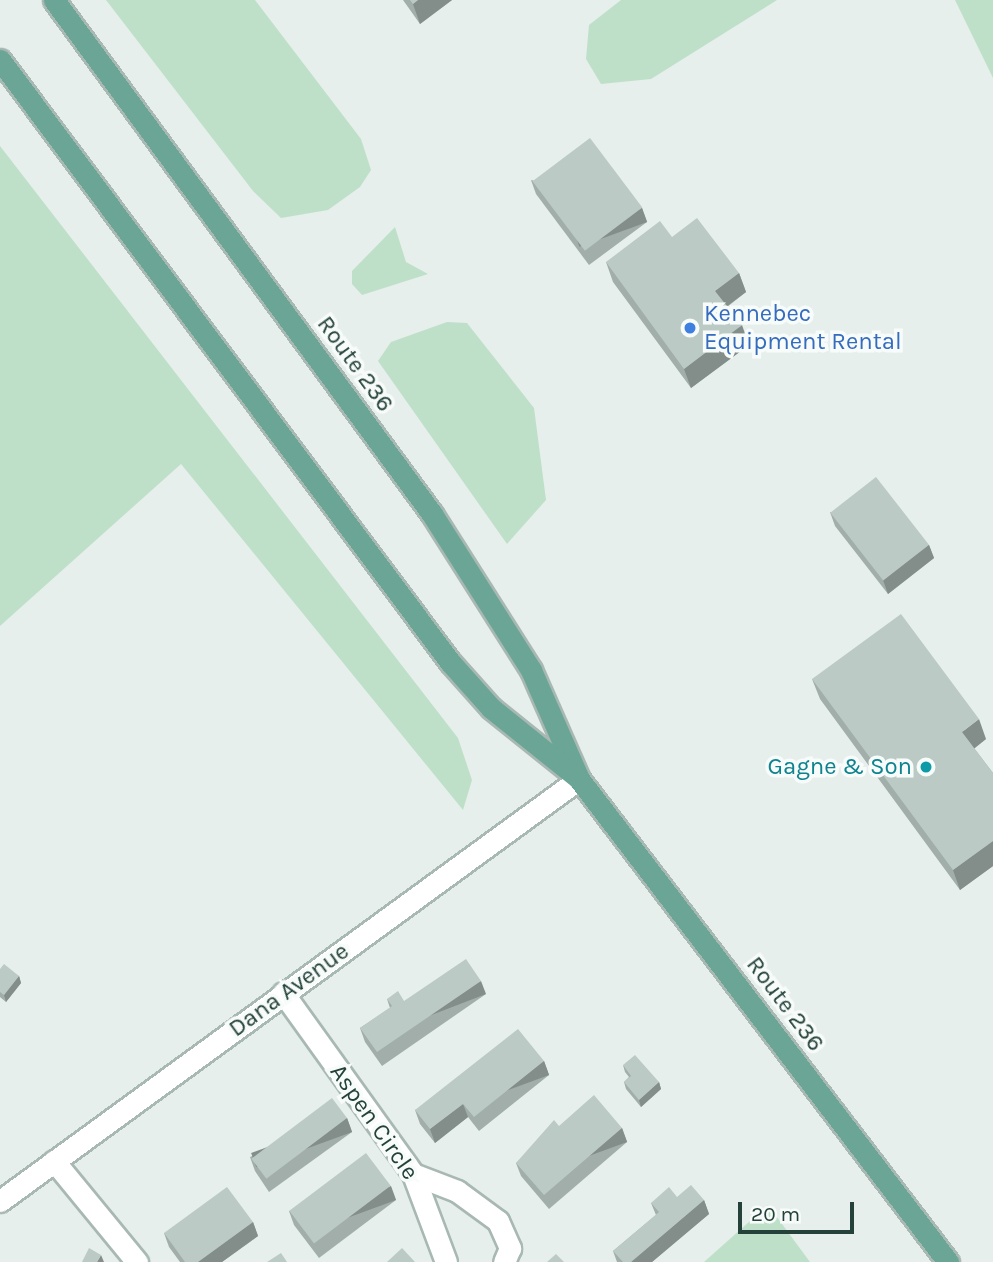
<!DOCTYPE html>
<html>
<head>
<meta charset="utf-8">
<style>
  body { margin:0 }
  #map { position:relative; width:993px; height:1262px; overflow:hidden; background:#e6efeb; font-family:Karla,sans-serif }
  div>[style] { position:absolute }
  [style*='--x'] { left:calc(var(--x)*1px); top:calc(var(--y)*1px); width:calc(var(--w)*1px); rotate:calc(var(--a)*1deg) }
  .green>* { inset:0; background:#bfe0c8 }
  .roads { filter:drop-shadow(2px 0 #a8b8b2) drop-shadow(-2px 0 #a8b8b2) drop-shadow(0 2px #a8b8b2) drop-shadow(0 -2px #a8b8b2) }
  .minor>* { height:21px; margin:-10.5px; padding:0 10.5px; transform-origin:10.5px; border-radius:10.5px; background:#fff }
  .major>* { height:21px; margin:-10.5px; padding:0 10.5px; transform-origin:10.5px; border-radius:10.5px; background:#6aa596 }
  .wall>* { inset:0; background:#a1aea9 }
  .shaded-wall>* { inset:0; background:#838d89; transform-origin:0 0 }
  .building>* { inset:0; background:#bbcac4; transform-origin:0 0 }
  .dots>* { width:19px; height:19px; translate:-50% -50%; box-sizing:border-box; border:4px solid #f7fbf9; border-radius:50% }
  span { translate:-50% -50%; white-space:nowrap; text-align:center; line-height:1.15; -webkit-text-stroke:7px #f7fbf9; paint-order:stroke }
  .shop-label { font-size:24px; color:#366cbe }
  .left { translate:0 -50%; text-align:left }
  .street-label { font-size:24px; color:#24423a }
  .culture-label { font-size:24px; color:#0d838f }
  .right { translate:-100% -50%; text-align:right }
  .scale { position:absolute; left:738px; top:1202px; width:116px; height:32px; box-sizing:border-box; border:4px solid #24423a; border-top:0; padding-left:9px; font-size:21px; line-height:24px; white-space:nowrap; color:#24423a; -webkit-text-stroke:5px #f7fbf9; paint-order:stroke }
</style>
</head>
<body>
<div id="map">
  <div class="green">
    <i style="clip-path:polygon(106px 0,255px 0,361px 139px,371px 170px,360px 187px,328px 210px,281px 218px,253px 191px)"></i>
    <i style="clip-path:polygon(621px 0,777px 0,651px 79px,601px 84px,586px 59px,589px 25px)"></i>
    <i style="clip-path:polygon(955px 0,993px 0,993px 78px)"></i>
    <i style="clip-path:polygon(0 146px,458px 738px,472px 780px,463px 810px,181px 464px,0 626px)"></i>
    <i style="clip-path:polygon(395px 227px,406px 262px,428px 274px,362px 295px,352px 284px,352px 271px)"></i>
    <i style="clip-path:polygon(447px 322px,467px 323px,534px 408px,546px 500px,507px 544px,378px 361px,391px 342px)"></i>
    <i style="clip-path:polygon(768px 1205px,810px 1262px,704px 1262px)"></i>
  </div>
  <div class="roads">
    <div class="minor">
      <i style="--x:283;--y:993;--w:223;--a:54.3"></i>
      <i style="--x:413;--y:1174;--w:94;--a:69.4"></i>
      <i style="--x:54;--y:1161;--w:131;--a:50.6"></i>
      <i style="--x:413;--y:1174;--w:47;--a:21.1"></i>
      <i style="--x:457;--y:1191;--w:51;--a:36.2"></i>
      <i style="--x:498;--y:1221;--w:30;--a:66"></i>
      <i style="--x:510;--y:1248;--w:15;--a:113"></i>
      <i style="--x:0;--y:1201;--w:716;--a:-36.09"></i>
    </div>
    <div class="major">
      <i style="--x:54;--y:0;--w:638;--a:53.67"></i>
      <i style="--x:432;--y:514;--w:185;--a:57.6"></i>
      <i style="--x:531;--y:670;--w:119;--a:66.2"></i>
      <i style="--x:579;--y:779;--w:608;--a:52.62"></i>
      <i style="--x:0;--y:60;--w:752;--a:53.22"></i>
      <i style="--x:450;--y:662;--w:62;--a:48.3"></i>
      <i style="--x:491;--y:708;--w:112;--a:38.8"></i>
    </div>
  </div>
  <div class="wall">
    <i style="clip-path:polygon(403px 0,452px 0,420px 24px)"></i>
    <i style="clip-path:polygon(531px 180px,642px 208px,647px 222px,589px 265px,536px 194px)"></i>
    <i style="clip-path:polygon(606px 262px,739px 273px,746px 292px,727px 307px,749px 345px,691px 388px,613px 282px)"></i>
    <i style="clip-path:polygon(830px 512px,929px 545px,934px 558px,888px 594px,835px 526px)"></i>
    <i style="clip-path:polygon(812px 679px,986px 739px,974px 748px,993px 773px,993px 866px,960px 890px,820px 699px)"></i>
    <i style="clip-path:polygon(0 969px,19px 976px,21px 983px,6px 1002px,0 997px)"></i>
    <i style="clip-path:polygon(486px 994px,382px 1066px,365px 1042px,360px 1028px,390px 1008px,387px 999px,404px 1001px)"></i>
    <i style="clip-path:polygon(544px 1061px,549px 1075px,479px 1131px,468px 1117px,435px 1143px,420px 1124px,415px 1110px)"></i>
    <i style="clip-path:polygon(623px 1065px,659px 1082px,661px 1089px,641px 1107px,626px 1089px,624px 1082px,629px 1077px,625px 1072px)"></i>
    <i style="clip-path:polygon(347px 1118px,352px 1132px,269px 1192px,255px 1171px,250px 1157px)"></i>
    <i style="clip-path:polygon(559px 1126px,622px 1128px,627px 1142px,549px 1209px,521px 1176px,516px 1163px)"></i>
    <i style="clip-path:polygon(677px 1197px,704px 1200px,709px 1214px,652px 1262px,617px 1262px,613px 1251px,656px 1215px,651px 1203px)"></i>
    <i style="clip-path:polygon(396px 1200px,319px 1258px,294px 1225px,289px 1211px)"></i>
    <i style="clip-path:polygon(253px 1222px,258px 1236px,222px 1262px,180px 1262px,169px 1247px,164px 1233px)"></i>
  </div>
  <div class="shaded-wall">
    <i style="clip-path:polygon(418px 0,452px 0,420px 24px,413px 4px)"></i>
    <i style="left:642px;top:208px;width:15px;height:72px;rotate:70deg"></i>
    <i style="clip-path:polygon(739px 273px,746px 292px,722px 310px,715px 291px)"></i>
    <i style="clip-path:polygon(742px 325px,749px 345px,691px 388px,684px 369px)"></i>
    <i style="clip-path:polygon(929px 545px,934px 558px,888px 594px,883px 580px)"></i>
    <i style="clip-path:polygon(979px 719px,986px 739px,970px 752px,962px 732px)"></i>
    <i style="clip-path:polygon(993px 841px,993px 866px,960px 890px,953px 870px)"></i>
    <i style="clip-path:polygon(19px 976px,21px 983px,6px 1002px,4px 995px)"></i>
    <i style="left:481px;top:981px;width:14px;height:126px;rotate:69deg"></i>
    <i style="left:544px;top:1061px;width:15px;height:90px;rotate:70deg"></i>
    <i style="clip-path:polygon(659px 1082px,661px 1089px,641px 1107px,639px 1100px)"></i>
    <i style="clip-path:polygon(463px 1104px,468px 1117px,435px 1143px,430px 1129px)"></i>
    <i style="left:347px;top:1118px;width:15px;height:102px;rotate:70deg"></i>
    <i style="left:622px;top:1128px;width:15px;height:103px;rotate:70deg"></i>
    <i style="left:391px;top:1186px;width:15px;height:96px;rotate:70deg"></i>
    <i style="clip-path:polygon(704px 1200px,709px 1214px,652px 1262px,631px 1262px)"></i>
    <i style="clip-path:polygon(253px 1222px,258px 1236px,222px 1262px,198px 1262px)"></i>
    <i style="clip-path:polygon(101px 1255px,104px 1262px,97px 1262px)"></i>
  </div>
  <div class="building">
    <i style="clip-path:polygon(410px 0,418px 0,413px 4px)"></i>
    <i style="left:590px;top:138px;width:87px;height:72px;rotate:53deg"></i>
    <i style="clip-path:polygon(697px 218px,739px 273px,715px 291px,742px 325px,684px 369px,606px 262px,660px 221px,672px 237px)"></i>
    <i style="left:876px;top:477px;width:86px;height:58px;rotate:52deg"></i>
    <i style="clip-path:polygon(901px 614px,979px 719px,962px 732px,993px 773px,993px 841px,953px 870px,812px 679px)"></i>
    <i style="clip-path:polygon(466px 959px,481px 981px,377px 1052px,360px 1028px,392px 1006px,387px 999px,398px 991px,404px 1001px)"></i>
    <i style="clip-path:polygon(4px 964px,19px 976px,4px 995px,0 992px,0 969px)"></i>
    <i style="clip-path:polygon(518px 1029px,544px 1061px,474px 1117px,463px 1104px,430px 1129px,415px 1110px)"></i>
    <i style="clip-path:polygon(635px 1055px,659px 1082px,639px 1100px,624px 1082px,631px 1076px,623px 1065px)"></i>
    <i style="clip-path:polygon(594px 1095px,622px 1128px,544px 1195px,516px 1163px,554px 1120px,559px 1126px)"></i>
    <i style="left:332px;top:1098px;width:25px;height:101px;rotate:53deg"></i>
    <i style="left:366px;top:1153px;width:41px;height:96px;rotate:53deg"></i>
    <i style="clip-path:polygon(691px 1185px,704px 1200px,631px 1262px,623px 1262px,613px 1251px,659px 1212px,651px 1203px,669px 1187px,677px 1197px)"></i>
    <i style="clip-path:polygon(227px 1187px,253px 1222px,198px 1262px,185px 1262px,164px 1233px)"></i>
    <i style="clip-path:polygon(89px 1248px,101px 1255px,97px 1262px,82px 1262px)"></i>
    <i style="clip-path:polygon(402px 1248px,415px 1262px,387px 1262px)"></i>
    <i style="clip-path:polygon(281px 1253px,287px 1262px,267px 1262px)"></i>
    <i style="clip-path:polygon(556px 1254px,564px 1262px,547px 1262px)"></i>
  </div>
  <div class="dots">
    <i style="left:690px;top:328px;background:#3f7fe0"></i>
    <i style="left:926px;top:767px;background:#0f9aa8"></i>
  </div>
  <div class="shop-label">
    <span class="left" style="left:704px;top:328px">Kennebec<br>Equipment Rental</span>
  </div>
  <div class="street-label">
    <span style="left:355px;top:364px;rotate:54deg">Route 236</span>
    <span style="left:289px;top:990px;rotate:-36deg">Dana Avenue</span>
    <span style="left:785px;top:1004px;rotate:53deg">Route 236</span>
    <span style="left:374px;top:1122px;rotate:55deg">Aspen Circle</span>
  </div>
  <div class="culture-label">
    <span class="right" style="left:912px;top:767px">Gagne &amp; Son</span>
  </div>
  <div class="scale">20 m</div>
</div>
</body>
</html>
